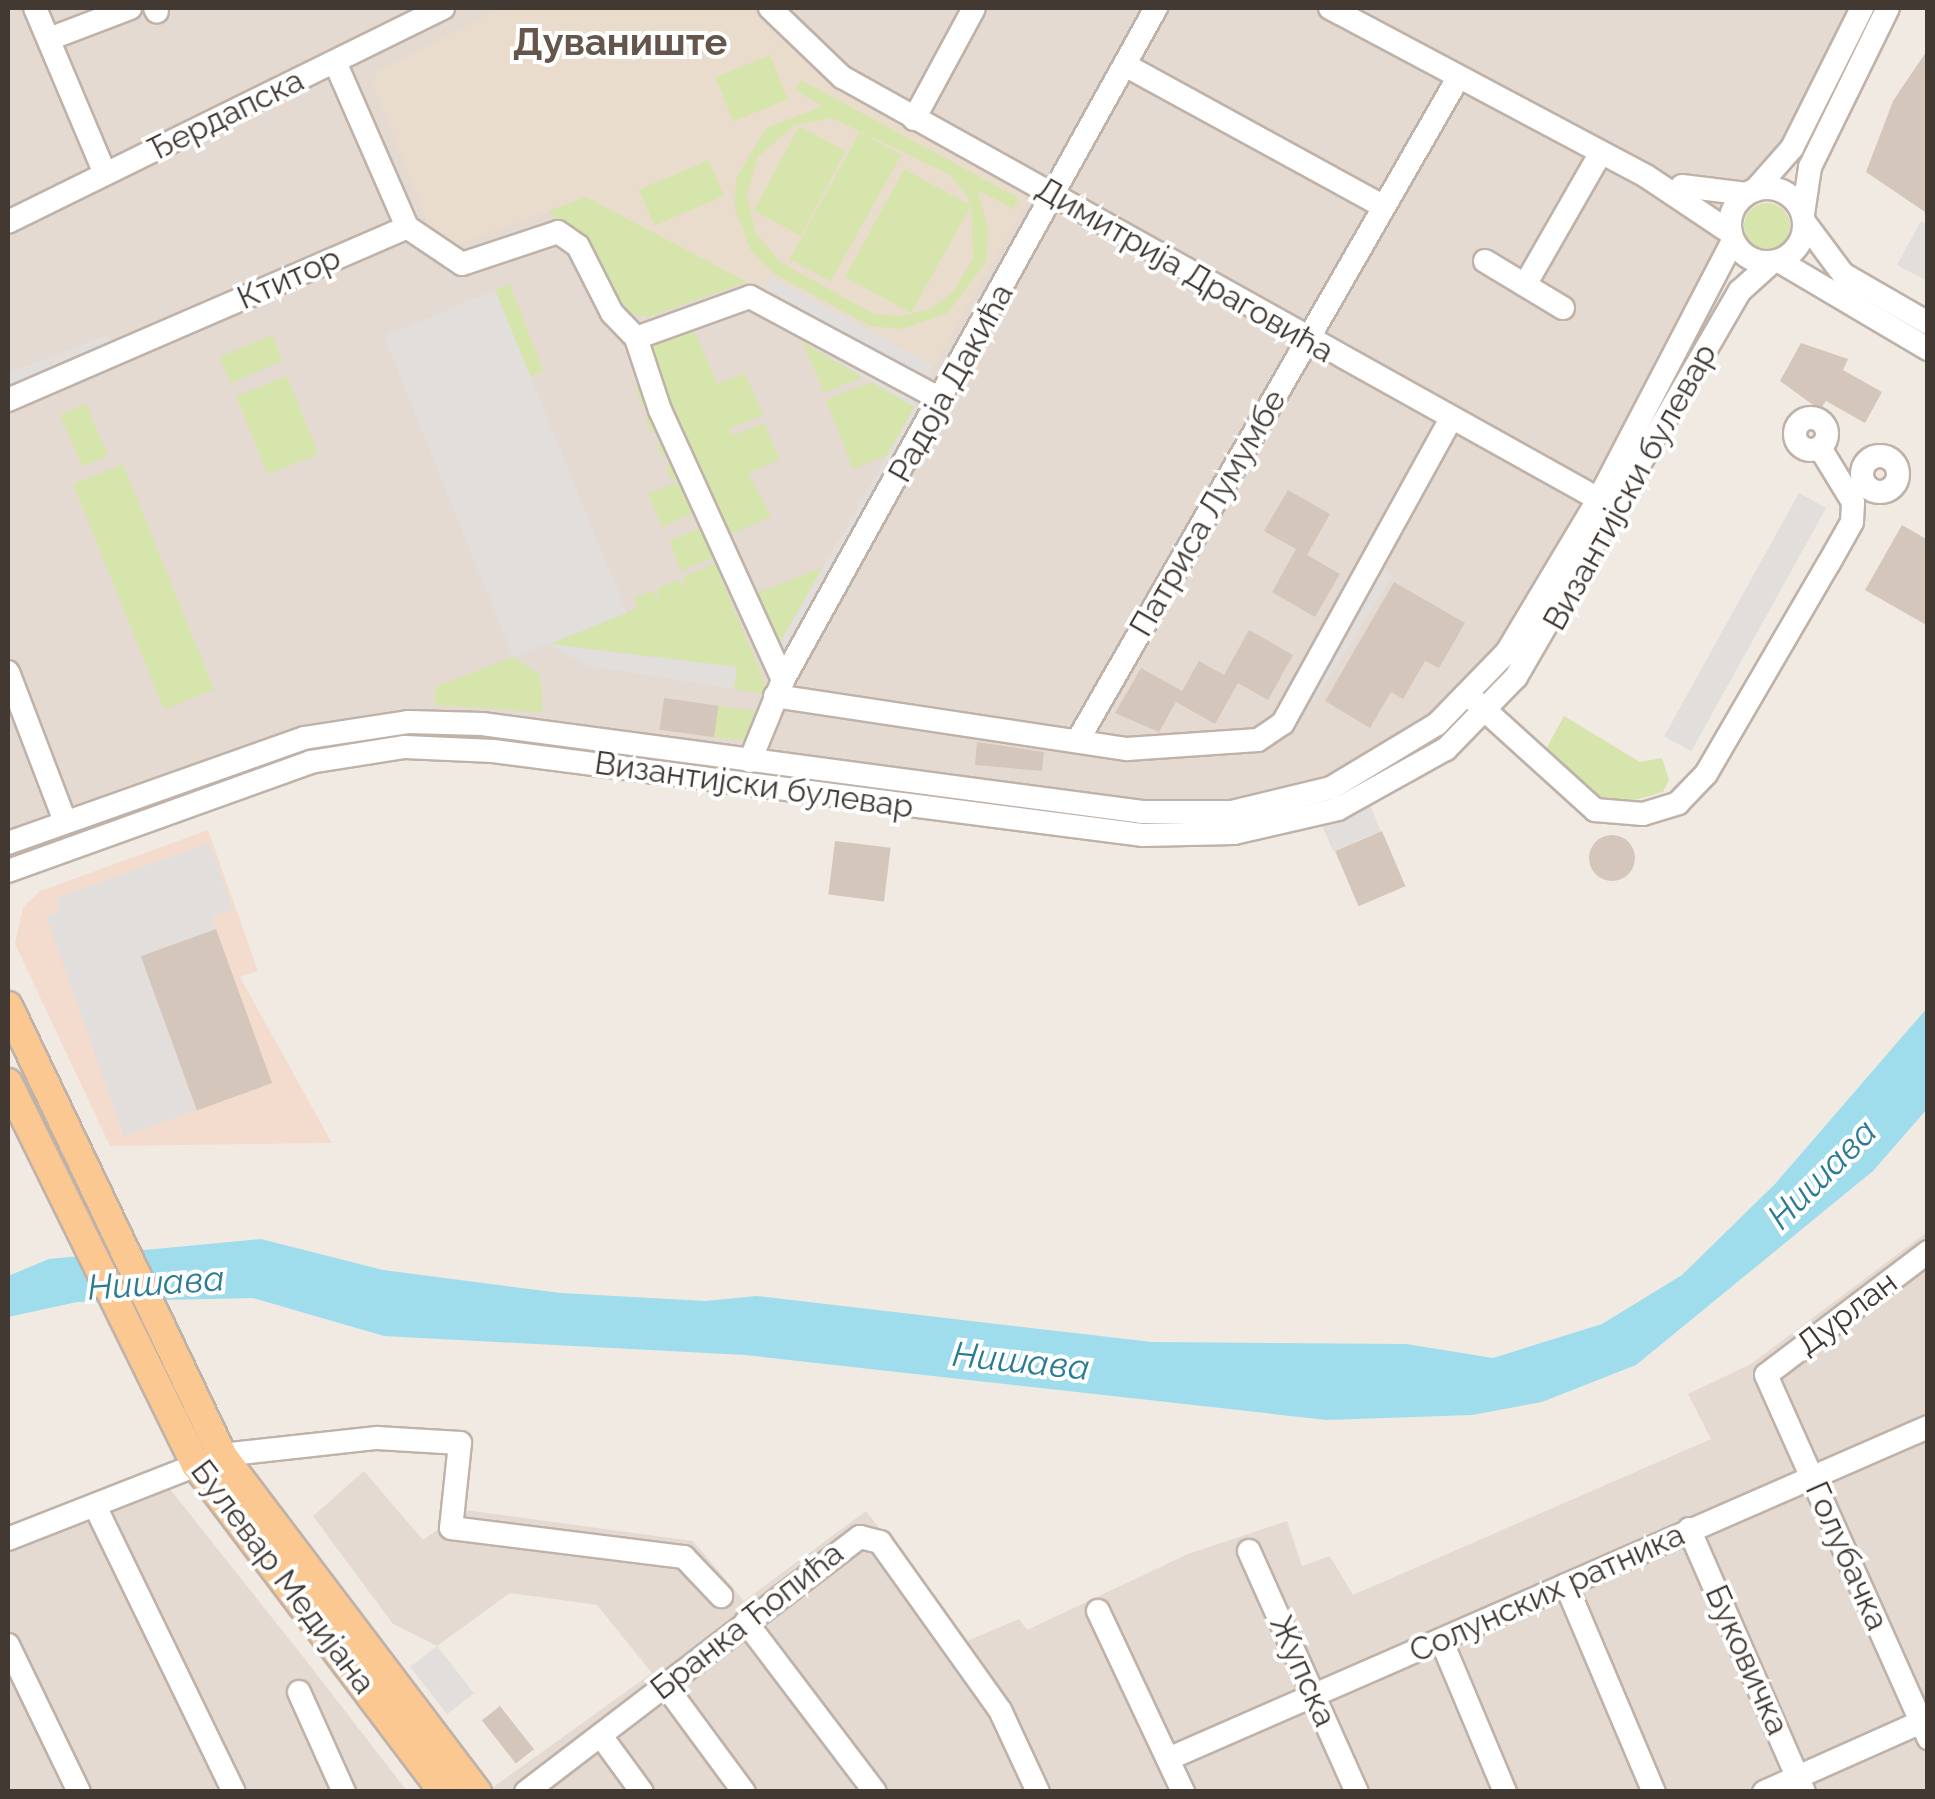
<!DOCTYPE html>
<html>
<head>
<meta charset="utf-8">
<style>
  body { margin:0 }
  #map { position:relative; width:1935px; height:1799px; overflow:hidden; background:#f1eae3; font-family:Raleway,sans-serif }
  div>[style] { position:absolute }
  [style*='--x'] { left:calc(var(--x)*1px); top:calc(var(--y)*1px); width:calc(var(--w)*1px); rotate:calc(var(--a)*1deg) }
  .residential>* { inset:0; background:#e5dad1 }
  .commercial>* { inset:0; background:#f3dccd }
  .education>* { inset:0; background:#eadccd }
  .green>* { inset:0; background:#d6e5ac; transform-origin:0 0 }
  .round { border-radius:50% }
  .parking>* { inset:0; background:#e1dedb; transform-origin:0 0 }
  .water>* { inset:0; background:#9fdded }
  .building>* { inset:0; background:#d5c6bb; transform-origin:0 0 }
  .roads { filter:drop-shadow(2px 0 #bfb2a9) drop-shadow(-2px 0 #bfb2a9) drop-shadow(0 2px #bfb2a9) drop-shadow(0 -2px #bfb2a9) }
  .minor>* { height:22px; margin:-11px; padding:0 11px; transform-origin:11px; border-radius:11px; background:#fff }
  .minor>.ring { margin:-11px; padding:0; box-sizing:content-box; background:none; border:22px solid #fff; border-radius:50% }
  .major>* { height:28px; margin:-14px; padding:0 14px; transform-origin:14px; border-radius:14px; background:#fbc891 }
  span { translate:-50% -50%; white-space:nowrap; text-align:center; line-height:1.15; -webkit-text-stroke:8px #fff; paint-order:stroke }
  .street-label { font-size:32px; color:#423933 }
  .water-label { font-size:35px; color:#2b7c93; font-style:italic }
  .quarter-label { font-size:38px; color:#65554b; font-weight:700 }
  .frame { position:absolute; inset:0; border:10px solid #423933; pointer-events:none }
</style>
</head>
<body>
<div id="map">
  <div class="residential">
    <i style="clip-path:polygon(8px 8px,1855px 8px,1780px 155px,1727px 206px,1724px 252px,1508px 640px,1435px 718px,1311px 790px,1195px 809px,413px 717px,8px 838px)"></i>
    <i style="clip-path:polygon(1927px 1232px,1927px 1791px,488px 1791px,652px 1673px,597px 1605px,510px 1593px,437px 1646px,393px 1624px,313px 1516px,364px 1471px,423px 1540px,465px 1510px,693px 1541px,744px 1601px,866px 1511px,967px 1641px,1019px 1619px,1027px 1630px,1188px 1554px,1287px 1521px,1302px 1566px,1330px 1556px,1353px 1595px,1711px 1439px,1688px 1394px,1751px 1364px)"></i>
    <i style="clip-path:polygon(170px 1489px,308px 1663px,407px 1791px,8px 1792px,8px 1551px)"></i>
  </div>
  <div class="commercial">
    <i style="clip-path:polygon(208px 830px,258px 971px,240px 977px,332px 1143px,110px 1146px,15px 944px,23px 907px,40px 891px)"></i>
  </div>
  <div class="education">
    <i style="clip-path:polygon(502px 8px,756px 8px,837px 86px,1022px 191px,1027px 202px,934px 366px,770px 276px,763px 291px,586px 197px,457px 245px,431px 230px,372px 83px,378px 71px)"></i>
  </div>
  <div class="green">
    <i style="left:770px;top:55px;width:48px;height:59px;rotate:68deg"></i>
    <i style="clip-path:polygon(evenodd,801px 80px,1019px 198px,1014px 209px,978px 190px,989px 233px,985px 263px,948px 313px,903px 329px,870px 326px,773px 273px,751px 251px,735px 209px,736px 178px,766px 128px,823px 106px,795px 90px,801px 80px,832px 118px,950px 175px,966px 195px,970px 205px,904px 169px,845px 277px,911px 313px,971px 206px,973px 259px,952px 293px,929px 309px,902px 316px,874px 314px,780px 262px,755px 232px,747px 194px,758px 157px,795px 125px,832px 118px)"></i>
    <i style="left:799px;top:126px;width:53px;height:96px;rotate:28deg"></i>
    <i style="left:860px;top:132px;width:47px;height:145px;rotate:29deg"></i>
    <i style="left:709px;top:160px;width:39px;height:76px;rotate:67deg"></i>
    <i style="clip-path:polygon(586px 197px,747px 282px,648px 317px,632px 314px,549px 211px)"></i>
    <i class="round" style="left:1744px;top:203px;width:46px;height:46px"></i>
    <i style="left:510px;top:284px;width:94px;height:16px;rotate:69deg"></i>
    <i style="clip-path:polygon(791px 314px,817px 328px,808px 345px,863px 377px,824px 393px)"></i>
    <i style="clip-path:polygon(690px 320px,717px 384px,745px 373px,763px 415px,729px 429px,732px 436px,764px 423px,780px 459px,748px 473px,771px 517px,733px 533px,726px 552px,681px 571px,669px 541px,711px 524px,704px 508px,662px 527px,648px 494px,689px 477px,671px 479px,666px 466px,681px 460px,678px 451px,662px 458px,657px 444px,671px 438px,668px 429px,652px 434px,645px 416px,659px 411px,641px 405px,637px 393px,637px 349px)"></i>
    <i style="left:272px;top:335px;width:28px;height:57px;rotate:67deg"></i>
    <i style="left:287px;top:376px;width:84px;height:55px;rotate:68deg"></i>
    <i style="clip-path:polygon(872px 382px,915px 406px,887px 455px,853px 469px,826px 400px)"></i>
    <i style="left:86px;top:404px;width:56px;height:28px;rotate:67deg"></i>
    <i style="left:123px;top:464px;width:243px;height:54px;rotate:68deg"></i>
    <i style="clip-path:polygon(729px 557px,736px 569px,720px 576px,770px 695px,734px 689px,736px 667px,547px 644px,638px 608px,634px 598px,652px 591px,660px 599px,657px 589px,678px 580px,687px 588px,683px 577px)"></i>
    <i style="clip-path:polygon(824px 567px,779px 644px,757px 593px)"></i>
    <i style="clip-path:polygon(513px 657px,540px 675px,543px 712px,435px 705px,435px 687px)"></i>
    <i style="clip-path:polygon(718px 706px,768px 713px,758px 742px,713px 737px)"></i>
    <i style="clip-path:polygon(1564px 716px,1640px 762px,1662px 758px,1669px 780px,1663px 792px,1621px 804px,1600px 801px,1541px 758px)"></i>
  </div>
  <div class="parking">
    <i style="clip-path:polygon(1921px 221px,1927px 224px,1927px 281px,1897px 265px)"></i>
    <i style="clip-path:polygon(770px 276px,934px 366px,915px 406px,933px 417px,790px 669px,779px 644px,915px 407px,808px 345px,817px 328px,770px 302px,763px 291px)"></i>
    <i style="clip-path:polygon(495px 290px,627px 613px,550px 644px,737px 667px,734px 689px,589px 666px,547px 644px,513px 657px,384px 336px)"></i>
    <i style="left:107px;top:335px;width:14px;height:108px;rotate:69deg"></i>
    <i style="left:1799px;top:493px;width:31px;height:278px;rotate:29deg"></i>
    <i style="left:1380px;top:568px;width:15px;height:145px;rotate:32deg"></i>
    <i style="left:1366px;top:796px;width:38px;height:52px;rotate:67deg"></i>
    <i style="clip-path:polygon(209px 843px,233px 909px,212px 917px,216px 929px,142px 957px,196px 1110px,124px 1136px,46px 916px,60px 911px,56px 898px)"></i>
    <i style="left:437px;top:1646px;width:60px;height:34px;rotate:52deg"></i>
  </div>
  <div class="water">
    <i style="clip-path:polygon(1927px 1008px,1927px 1109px,1873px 1171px,1636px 1365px,1542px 1402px,1472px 1415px,1327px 1420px,745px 1355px,384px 1336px,253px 1298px,77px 1302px,8px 1317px,8px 1276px,49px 1259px,261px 1239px,383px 1270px,561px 1293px,705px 1301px,757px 1296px,1152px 1342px,1406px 1344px,1493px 1358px,1602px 1324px,1682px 1275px,1775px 1184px)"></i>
  </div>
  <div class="building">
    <i style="clip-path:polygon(1928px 49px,1928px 214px,1866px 172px,1893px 101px)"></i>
    <i style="clip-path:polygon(1801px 343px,1848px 359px,1843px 370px,1882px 392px,1865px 423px,1826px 401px,1820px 410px,1780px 381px)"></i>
    <i style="clip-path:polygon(1288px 490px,1330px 514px,1307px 555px,1340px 574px,1315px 617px,1272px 592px,1296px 549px,1264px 531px)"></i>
    <i style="clip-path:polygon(1902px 525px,1928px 540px,1928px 626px,1865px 590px)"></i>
    <i style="clip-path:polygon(1394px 582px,1465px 623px,1439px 668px,1425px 661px,1403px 699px,1391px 692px,1370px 728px,1325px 701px)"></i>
    <i style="clip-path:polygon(1249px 630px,1293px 655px,1268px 700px,1238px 683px,1215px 724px,1176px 702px,1159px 732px,1115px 713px,1141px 668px,1182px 691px,1199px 661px,1224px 675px)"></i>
    <i style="left:664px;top:698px;width:55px;height:32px;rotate:8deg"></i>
    <i style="clip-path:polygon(977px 742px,1044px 752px,1042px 771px,975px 765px)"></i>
    <i style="left:1382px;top:831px;width:60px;height:51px;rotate:67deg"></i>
    <i class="round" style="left:1589px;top:835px;width:46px;height:46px"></i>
    <i style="left:835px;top:841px;width:56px;height:54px;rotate:7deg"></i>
    <i style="left:216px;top:929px;width:164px;height:80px;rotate:70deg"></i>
    <i style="left:500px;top:1706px;width:55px;height:23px;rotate:52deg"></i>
  </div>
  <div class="roads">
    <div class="minor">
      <i style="--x:35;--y:8;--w:180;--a:67.1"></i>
      <i style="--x:155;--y:8;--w:4;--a:63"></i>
      <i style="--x:770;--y:8;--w:100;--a:43.8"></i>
      <i style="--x:842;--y:77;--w:881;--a:29.16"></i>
      <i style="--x:1330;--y:8;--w:358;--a:28"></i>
      <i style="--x:1646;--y:176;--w:102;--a:33.8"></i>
      <i style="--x:49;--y:39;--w:87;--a:-20.9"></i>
      <i style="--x:335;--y:62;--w:180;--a:66.4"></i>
      <i style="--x:1125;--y:65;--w:295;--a:28.7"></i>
      <i style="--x:914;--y:119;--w:126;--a:-61.6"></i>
      <i style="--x:1682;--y:186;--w:65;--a:7"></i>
      <i class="ring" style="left:1730px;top:188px;width:52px;height:52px"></i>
      <i style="--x:1755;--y:190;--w:56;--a:-48.6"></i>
      <i style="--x:1792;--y:148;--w:157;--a:-63.4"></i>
      <i style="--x:1803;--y:214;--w:48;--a:-81.5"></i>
      <i style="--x:1810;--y:167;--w:177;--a:-63.9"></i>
      <i style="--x:8;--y:222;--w:485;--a:-26.2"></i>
      <i style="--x:1805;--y:223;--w:64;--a:53.3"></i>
      <i style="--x:1843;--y:274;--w:98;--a:30"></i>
      <i style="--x:407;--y:227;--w:66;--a:33.9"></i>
      <i style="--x:462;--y:264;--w:101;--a:-18.4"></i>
      <i style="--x:558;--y:232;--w:24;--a:35"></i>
      <i style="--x:578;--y:246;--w:75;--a:63.1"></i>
      <i style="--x:612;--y:313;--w:35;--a:46"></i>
      <i style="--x:636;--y:338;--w:76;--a:71.6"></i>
      <i style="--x:660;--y:410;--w:297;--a:65.5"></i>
      <i style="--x:1485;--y:261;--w:91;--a:31.1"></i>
      <i style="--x:1779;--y:261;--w:173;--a:30.6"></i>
      <i style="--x:1525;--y:285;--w:151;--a:-60.2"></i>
      <i style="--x:636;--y:338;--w:121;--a:-19.8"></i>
      <i style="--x:750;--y:297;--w:218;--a:28.2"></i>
      <i style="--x:8;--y:400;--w:435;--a:-23.4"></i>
      <i class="ring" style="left:1795px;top:418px;width:10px;height:10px"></i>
      <i style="--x:1820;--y:448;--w:63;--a:58.6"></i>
      <i class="ring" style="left:1862px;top:456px;width:14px;height:14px"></i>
      <i style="--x:8;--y:672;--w:160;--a:69.1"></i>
      <i style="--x:775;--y:696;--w:356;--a:8.6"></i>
      <i style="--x:1127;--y:749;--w:131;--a:-3.9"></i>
      <i style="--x:1258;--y:740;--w:30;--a:-34"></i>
      <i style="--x:1283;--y:723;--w:347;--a:-61.1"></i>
      <i style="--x:1476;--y:702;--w:161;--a:42.2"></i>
      <i style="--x:1595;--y:810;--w:48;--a:4.8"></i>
      <i style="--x:1643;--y:814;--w:37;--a:-17"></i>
      <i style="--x:1678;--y:803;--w:40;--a:-46"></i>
      <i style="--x:1706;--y:774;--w:244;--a:-59.8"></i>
      <i style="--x:1829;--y:563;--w:47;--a:-60.7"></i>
      <i style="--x:1852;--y:522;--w:20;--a:-87"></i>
      <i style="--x:1078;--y:740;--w:763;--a:-60.14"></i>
      <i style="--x:750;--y:761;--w:87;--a:-67.8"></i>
      <i style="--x:783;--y:680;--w:769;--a:-60.97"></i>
      <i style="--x:8;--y:843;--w:314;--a:-19.5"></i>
      <i style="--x:304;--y:738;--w:105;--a:-8.7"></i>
      <i style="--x:408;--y:722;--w:74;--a:1.5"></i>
      <i style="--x:482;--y:724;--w:666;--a:7.59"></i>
      <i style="--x:1142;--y:812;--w:90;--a:0"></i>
      <i style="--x:1232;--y:812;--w:102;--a:-13.6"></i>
      <i style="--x:1331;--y:788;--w:124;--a:-31.1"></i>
      <i style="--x:1437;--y:724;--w:100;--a:-45.8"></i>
      <i style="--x:1507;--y:652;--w:177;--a:-59.1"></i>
      <i style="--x:1598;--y:500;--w:292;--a:-62.5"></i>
      <i style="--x:8;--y:871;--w:321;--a:-19.8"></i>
      <i style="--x:310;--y:762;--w:96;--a:-9"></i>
      <i style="--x:405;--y:747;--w:88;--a:2.6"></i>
      <i style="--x:493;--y:751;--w:654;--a:7.37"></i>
      <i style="--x:1142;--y:835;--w:92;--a:-1.2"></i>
      <i style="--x:1234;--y:833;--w:107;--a:-13"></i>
      <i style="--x:1338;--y:809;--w:124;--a:-29.1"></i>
      <i style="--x:1446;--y:749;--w:100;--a:-45.8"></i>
      <i style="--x:1516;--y:677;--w:446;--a:-59.9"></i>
      <i style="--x:1740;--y:291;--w:43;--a:-42.2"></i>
      <i style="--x:1928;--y:1252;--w:203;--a:142.8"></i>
      <i style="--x:1766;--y:1375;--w:398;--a:65.9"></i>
      <i style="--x:95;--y:1506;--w:318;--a:64.1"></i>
      <i style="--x:1689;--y:1529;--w:287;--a:66.4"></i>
      <i style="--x:8;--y:1539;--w:230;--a:-21.4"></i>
      <i style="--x:222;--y:1455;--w:156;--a:-6.3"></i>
      <i style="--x:377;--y:1438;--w:83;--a:3.4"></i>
      <i style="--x:460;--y:1443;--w:85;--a:96"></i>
      <i style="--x:451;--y:1528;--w:235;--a:7.1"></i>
      <i style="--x:684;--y:1557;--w:54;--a:46.5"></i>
      <i style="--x:1249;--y:1551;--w:264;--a:65.9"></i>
      <i style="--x:1566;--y:1585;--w:225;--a:67"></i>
      <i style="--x:1098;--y:1611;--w:200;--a:64.8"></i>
      <i style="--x:746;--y:1622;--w:213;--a:52.8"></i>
      <i style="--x:1442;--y:1642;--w:163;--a:67.2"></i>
      <i style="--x:8;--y:1645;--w:163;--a:64.2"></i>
      <i style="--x:665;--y:1685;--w:133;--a:53.6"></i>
      <i style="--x:299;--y:1692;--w:110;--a:65.8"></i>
      <i style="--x:601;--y:1736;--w:69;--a:53.8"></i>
      <i style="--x:1168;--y:1759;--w:829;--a:-23.6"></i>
      <i style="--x:526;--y:1792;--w:420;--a:-37.4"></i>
      <i style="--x:860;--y:1537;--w:21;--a:14"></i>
      <i style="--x:880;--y:1542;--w:206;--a:54.5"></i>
      <i style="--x:1000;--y:1710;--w:90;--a:65.1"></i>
      <i style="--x:1764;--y:1792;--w:180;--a:-24"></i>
    </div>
    <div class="major">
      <i style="--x:8;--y:1006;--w:497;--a:64.5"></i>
      <i style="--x:222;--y:1455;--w:423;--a:52.9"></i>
      <i style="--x:8;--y:1083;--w:426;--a:63.8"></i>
      <i style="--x:196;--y:1465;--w:410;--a:52.9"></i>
    </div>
  </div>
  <div class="street-label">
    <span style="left:226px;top:115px;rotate:-26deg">Ђердапска</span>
    <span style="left:1185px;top:270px;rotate:30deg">Димитрија Драговића</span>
    <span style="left:289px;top:278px;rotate:-24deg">Ктитор</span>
    <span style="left:951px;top:383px;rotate:-61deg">Радоја Дакића</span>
    <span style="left:1630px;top:487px;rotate:-61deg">Византијски булевар</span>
    <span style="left:1208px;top:513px;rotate:-60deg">Патриса Лумумбе</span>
    <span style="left:754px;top:785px;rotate:8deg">Византијски булевар</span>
    <span style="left:1847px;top:1313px;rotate:-37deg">Дурлан</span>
    <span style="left:1847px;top:1556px;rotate:66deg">Голубачка</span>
    <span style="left:283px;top:1577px;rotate:53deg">Булевар Медијана</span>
    <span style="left:1547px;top:1593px;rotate:-24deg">Солунских ратника</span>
    <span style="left:747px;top:1621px;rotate:-38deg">Бранка Ћопића</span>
    <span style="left:1747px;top:1660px;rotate:66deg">Буковичка</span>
    <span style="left:1303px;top:1671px;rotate:66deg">Жупска</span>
  </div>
  <div class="water-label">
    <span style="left:1822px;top:1174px;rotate:-45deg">Нишава</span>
    <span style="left:156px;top:1283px;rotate:-4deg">Нишава</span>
    <span style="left:1021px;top:1361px;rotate:6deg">Нишава</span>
  </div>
  <div class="quarter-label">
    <span style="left:620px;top:42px">Дуваниште</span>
  </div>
  <div class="frame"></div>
</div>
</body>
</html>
